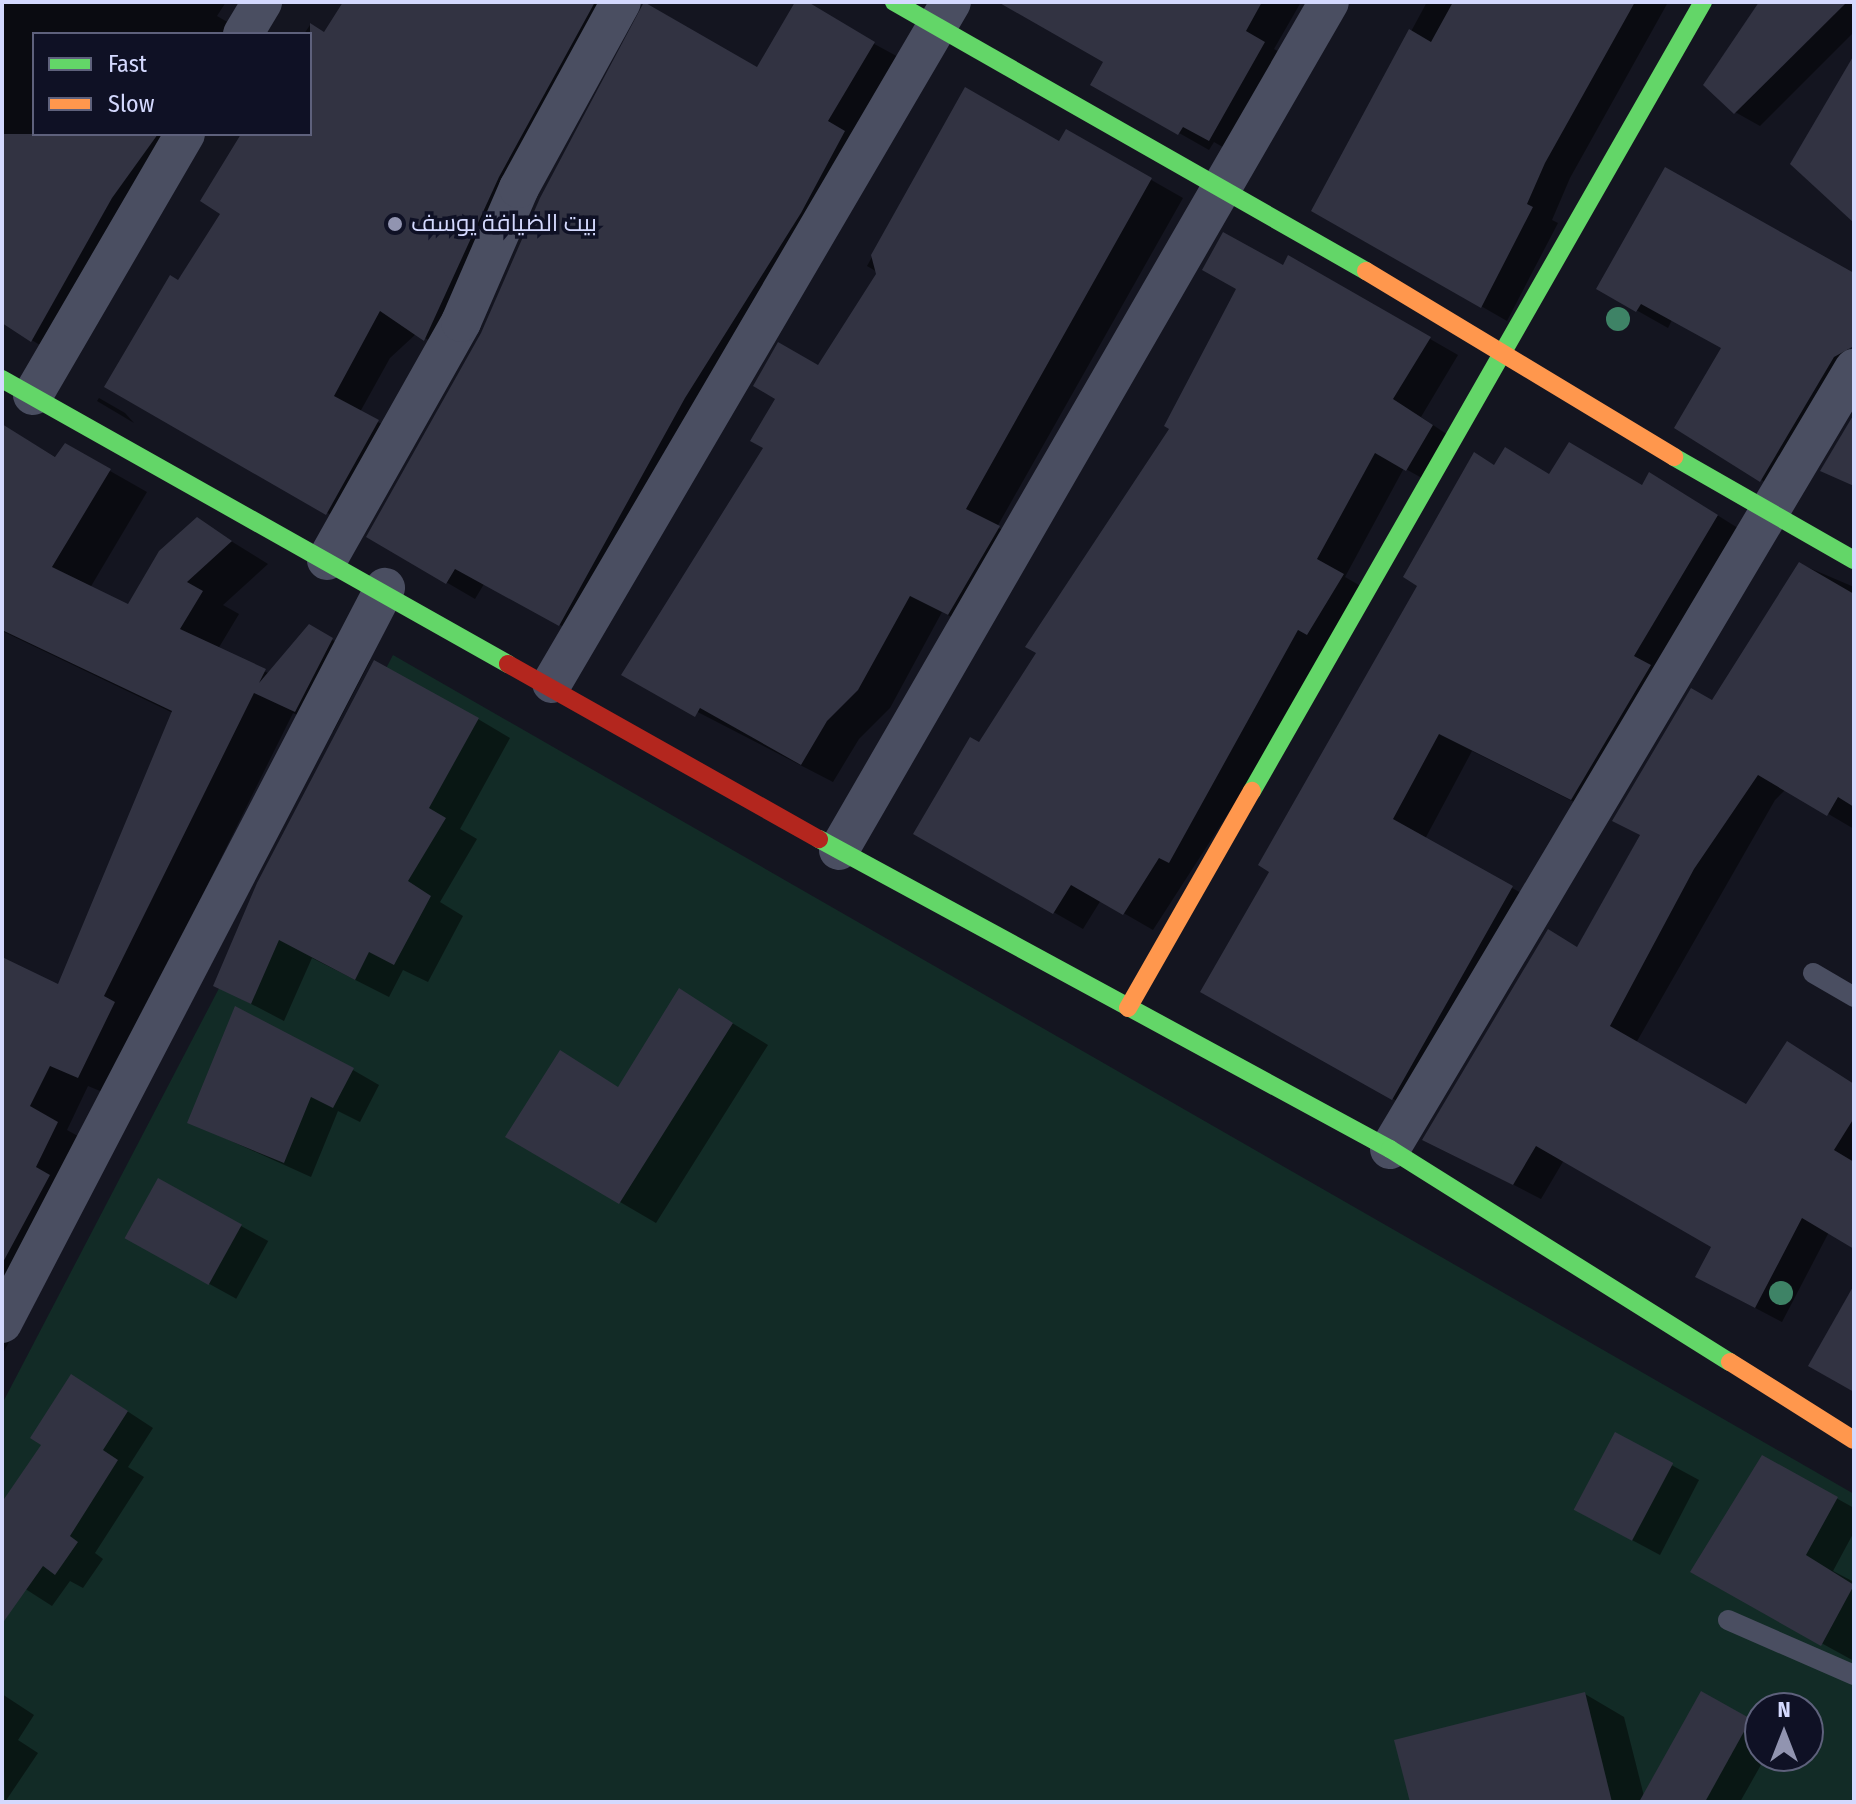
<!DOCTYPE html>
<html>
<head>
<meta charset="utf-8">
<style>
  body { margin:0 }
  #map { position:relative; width:1856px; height:1804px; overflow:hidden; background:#141520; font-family:"Fira Sans Condensed",Cairo,sans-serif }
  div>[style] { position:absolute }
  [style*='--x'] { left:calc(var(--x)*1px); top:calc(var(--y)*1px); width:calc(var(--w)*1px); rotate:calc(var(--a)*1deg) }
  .green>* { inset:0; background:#122b26 }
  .shadow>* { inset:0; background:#0007; transform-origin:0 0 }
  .building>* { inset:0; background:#323342; transform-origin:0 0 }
  .lane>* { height:20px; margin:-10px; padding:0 10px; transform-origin:10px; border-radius:10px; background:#4a4e61 }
  .street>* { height:40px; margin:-20px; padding:0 20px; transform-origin:20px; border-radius:20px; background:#4a4e61 }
  .fast>* { height:18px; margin:-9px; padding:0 9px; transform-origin:9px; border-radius:9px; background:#63d668 }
  .slow>* { height:18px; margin:-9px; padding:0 9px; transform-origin:9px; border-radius:9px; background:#ff974d }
  .jam>* { height:18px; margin:-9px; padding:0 9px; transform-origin:9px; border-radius:9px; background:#b3261e }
  .trees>* { width:24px; height:24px; margin:-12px; border-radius:50%; background:#3e8366 }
  .dots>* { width:22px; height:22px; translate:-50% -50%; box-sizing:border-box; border:4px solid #0f1125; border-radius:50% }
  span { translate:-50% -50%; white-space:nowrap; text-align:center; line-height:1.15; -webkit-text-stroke:7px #0f1125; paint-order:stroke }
  .poi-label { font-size:24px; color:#d4d9fe }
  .left { translate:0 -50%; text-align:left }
  .frame { position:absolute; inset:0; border:4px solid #d4d9fe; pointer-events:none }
  .legend { position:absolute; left:32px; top:32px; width:280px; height:104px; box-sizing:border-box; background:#0f1125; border:2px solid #5e617c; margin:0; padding:10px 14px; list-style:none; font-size:24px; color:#d4d9fe }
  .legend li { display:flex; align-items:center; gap:16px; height:40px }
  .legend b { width:40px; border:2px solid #5e617c }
  .north { position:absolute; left:1744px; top:1692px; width:80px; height:80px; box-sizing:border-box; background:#0f1125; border:2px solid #5e617c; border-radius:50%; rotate:0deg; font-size:22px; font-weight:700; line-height:32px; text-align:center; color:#d4d9fe }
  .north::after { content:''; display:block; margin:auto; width:28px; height:36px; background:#9194b0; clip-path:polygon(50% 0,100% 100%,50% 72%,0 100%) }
</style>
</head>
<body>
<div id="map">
  <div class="green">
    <i style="clip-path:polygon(evenodd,393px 655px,1854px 1494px,1854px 1802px,2px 1802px,2px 1404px,393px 655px,1760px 1708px,1808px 1708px,1808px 1756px,1760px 1756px,1760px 1708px)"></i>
  </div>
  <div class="shadow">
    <i style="clip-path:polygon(2px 2px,226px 2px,217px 16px,248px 34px,34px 34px,34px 134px,191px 134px,58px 356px,2px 322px)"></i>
    <i style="clip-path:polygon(346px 2px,634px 2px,451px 354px,417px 333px,390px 358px,360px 412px,405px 437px,354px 528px,107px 387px,223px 213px,265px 134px,310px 134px,310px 34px,304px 34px,310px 25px,325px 34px)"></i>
    <i style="clip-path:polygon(797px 2px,902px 59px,588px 640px,484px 584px,475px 599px,369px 537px,758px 69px)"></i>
    <i style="clip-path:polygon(1020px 2px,1301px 2px,1274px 49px,1294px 60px,1240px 157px,1214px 142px,1209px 150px,1093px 84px,1105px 62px)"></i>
    <i style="clip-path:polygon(1427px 2px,1667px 4px,1570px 178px,1552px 220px,1558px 223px,1507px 321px,1314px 210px)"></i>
    <i style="clip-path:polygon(1760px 2px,1854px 2px,1854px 32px,1760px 126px,1735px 112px)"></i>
    <i style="clip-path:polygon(966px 89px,1060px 144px,1067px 132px,1183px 198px,997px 527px,1030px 546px,980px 632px,942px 612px,890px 708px,859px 739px,833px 782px,624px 674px,879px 273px,867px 266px)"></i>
    <i style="clip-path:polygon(1289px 258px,1458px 355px,1421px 417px,1460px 443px,1436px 486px,1404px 468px,1345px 577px,1371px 592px,1153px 930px,1101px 900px,1083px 929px,916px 833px,980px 745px)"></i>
    <i style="clip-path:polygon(1854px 275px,1854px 340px,1833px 372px,1791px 498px,1677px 428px,1724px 348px,1672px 320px,1668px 328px,1599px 289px)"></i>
    <i style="clip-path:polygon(99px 398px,125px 413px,134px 423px,97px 401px)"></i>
    <i style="clip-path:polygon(2px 425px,57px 458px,66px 446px,147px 492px,90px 588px,129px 606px,197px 520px,268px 564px,223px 605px,239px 614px,218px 649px,270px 674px,309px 627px,370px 661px,333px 732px,293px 713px,141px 1019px,117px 1098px,88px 1086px,67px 1130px,94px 1145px,87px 1198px,2px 1355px,2px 959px,59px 987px,173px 713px,2px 631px)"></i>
    <i style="clip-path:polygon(1495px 467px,1557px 481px,1682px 493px,1749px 535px,1604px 817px,1472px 751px,1425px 839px,1544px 906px,1425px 1117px,1203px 991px)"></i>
    <i style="clip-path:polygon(1800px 564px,1854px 587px,1854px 829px,1786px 789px,1775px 800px,1636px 1043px,1747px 1107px,1854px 1085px,1854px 1218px,1829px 1232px,1782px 1322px,1725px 1292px,1713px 1246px,1564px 1160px,1541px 1199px,1425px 1139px,1578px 949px,1712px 703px)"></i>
    <i style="clip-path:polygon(478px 719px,510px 738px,460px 829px,477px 839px,440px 902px,463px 916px,428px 982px,403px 970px,389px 997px,312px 958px,284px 1021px,215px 985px)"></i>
    <i style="clip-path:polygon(680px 991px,768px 1045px,656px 1223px,507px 1136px,620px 1088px)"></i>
    <i style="clip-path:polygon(353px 1070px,379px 1085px,360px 1122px,338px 1111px,311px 1177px,189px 1122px)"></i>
    <i style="left:158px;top:1180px;width:126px;height:66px;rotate:29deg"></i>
    <i style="clip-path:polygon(98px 1392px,153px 1428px,128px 1467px,144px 1477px,95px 1553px,103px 1559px,83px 1588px,70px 1581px,52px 1606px,2px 1574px,2px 1505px)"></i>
    <i style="clip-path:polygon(1616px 1435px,1699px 1480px,1660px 1555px,1602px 1524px)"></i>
    <i style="clip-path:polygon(1763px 1457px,1854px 1508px,1854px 1532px,1833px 1571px,1854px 1582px,1854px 1661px,1719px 1587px)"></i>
    <i style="clip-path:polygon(2px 1694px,34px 1715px,18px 1740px,38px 1753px,5px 1802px)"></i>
    <i style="clip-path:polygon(1585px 1694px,1624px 1717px,1644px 1796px,1701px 1694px,1760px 1726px,1766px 1756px,1740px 1802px,1412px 1802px)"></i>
  </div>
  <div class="building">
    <i style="clip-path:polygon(343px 2px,595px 2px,499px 177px,424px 341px,380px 311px,334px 396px,379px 420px,326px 515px,104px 387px,170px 275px,178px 280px,220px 214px,200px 201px,241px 134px,310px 134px,310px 23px,324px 32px)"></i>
    <i style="clip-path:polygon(644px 2px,757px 67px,795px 2px,808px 2px,875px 42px,828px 121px,845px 131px,801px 213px,685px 398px,559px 626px,455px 569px,446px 584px,366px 537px,481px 333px,540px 198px)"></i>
    <i style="clip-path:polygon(998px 2px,1262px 2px,1246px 31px,1265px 42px,1209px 141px,1183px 127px,1178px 135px,1090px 85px,1103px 62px)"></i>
    <i style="clip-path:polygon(1453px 2px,1635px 2px,1545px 163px,1527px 204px,1533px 207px,1481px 308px,1311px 211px,1409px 29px,1431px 42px)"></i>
    <i style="clip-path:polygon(1759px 2px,1847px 2px,1734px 114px,1703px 85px)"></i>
    <i style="clip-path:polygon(1854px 55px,1854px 223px,1790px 164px)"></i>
    <i style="clip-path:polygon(965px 87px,1059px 141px,1066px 129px,1152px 178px,966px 509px,1000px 526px,948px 615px,910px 596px,858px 690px,827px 721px,801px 765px,700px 708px,695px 717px,621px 675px,763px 448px,750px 441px,775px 399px,753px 386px,778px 342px,818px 365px,876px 274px,871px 255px)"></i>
    <i style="clip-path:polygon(2px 134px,158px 134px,112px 198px,31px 342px,2px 323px)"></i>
    <i style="clip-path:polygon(1665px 167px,1854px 273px,1854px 346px,1834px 357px,1760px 482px,1674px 428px,1721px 348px,1641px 304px,1636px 312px,1596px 289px)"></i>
    <i style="clip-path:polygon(1223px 232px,1283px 265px,1288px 255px,1431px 337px,1393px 399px,1433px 425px,1406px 471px,1375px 453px,1317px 559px,1344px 574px,1307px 635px,1298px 630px,1169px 863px,1159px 858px,1123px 915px,1071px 885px,1053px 914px,913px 834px,970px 737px,979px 742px,1036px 653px,1025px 647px,1169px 429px,1164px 426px,1236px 289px,1202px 270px)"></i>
    <i style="clip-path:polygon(1854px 414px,1854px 486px,1820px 471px)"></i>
    <i style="clip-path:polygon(2px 424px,55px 457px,65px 443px,111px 469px,52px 567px,128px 604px,159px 551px,197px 517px,232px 541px,187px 582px,203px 591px,180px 629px,266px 669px,259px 683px,309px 624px,333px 638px,295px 712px,254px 693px,104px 996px,115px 1002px,78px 1078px,50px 1066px,30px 1106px,58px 1122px,36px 1167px,50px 1175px,2px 1264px,2px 957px,58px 984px,172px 711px,2px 630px)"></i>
    <i style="clip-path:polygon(1569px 442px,1642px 485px,1649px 472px,1718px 515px,1634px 656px,1651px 665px,1571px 800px,1439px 734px,1393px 819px,1513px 886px,1392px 1100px,1200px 992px,1269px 872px,1258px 865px,1417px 586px,1403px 577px,1474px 452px,1494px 465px,1505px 447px,1549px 474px)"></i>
    <i style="clip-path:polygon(1799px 562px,1854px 594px,1854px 807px,1838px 797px,1827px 816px,1758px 775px,1694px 869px,1610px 1026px,1746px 1104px,1787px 1041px,1854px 1084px,1854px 1118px,1834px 1150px,1854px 1162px,1854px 1249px,1802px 1218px,1755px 1308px,1695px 1277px,1711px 1247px,1536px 1146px,1513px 1185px,1422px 1140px,1548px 929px,1577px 947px,1640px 835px,1612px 821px,1691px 688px,1712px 700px)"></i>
    <i style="clip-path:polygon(374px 660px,479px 718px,429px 808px,446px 818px,408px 881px,431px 896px,394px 965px,369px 952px,355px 980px,279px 940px,251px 1004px,213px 986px,257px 883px)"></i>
    <i style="clip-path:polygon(679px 988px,733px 1023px,619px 1204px,505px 1137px,560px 1050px,618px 1087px)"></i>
    <i style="clip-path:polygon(235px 1006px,354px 1068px,333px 1108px,311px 1097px,284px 1163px,187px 1123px)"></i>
    <i style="left:158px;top:1178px;width:96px;height:69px;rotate:29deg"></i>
    <i style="clip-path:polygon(1854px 1285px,1854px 1392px,1808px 1366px)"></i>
    <i style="clip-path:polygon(71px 1374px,128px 1411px,103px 1450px,118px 1460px,70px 1536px,78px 1542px,55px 1575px,43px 1566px,2px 1624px,2px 1502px,41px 1445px,30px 1438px)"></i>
    <i style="left:1615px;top:1432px;width:66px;height:88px;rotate:28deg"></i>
    <i style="clip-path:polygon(1762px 1455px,1838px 1497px,1806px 1555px,1854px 1585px,1821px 1646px,1690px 1572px)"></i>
    <i style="clip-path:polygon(1701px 1691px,1751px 1719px,1705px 1802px,1639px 1802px)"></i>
    <i style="clip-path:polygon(1585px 1692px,1612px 1802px,1410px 1802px,1394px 1740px)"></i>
  </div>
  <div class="lane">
    <i style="--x:1813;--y:973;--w:48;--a:30.3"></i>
    <i style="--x:1728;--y:1620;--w:137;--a:23.6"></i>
  </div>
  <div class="street">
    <i style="--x:243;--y:34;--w:37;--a:-59"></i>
    <i style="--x:33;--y:395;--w:302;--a:-59.8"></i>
    <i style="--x:327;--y:560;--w:273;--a:-60.6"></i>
    <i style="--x:461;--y:322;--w:146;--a:-66.6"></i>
    <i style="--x:519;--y:188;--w:212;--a:-61.3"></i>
    <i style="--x:552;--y:683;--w:789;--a:-59.63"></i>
    <i style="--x:839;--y:850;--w:979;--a:-59.98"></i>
    <i style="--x:1390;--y:1149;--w:908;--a:-59.25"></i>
    <i style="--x:2;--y:1323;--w:829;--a:-62.48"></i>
  </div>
  <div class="fast">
    <i style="--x:894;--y:2;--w:543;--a:29.68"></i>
    <i style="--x:2;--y:379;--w:581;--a:29.39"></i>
    <i style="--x:1674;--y:457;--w:207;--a:29.8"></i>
    <i style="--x:1252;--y:791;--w:909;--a:-60.25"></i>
    <i style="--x:819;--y:839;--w:650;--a:28.5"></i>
    <i style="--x:1390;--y:1149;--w:401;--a:32.1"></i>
  </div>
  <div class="slow">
    <i style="--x:1366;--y:271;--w:360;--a:31.1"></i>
    <i style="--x:1128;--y:1008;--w:250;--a:-60.3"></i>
    <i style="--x:1730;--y:1362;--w:146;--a:32.2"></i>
  </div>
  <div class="jam">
    <i style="--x:508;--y:664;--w:357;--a:29.4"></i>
  </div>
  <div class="trees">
    <i style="left:1618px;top:319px"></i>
    <i style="left:1781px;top:1293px"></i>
  </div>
  <div class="dots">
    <i style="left:395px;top:224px;background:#9194b0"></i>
  </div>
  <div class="poi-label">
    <span class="left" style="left:411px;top:224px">بيت الضيافة يوسف</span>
  </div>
  <div class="frame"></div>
  <ul class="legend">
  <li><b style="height:10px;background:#63d668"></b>Fast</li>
  <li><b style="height:10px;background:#ff974d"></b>Slow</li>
  </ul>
  <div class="north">N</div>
</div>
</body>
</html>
